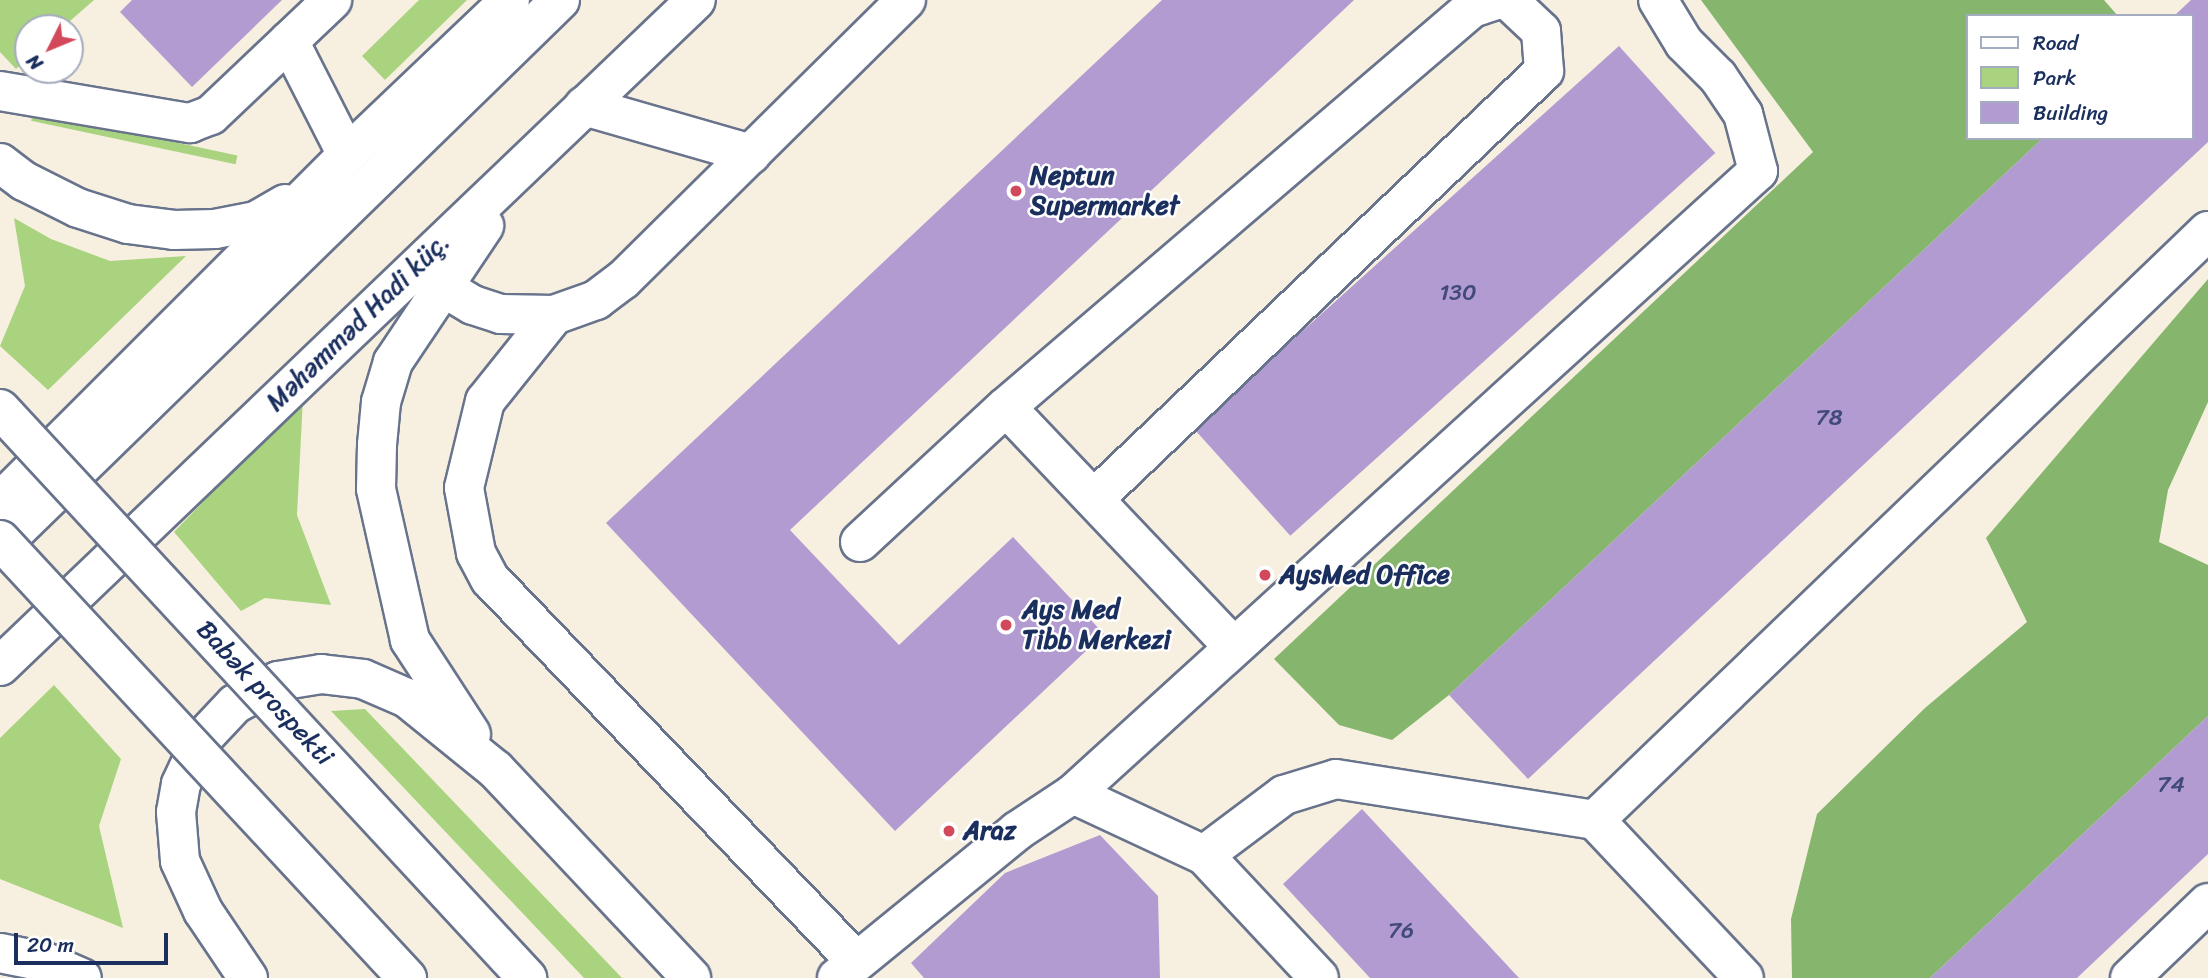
<!DOCTYPE html>
<html>
<head>
<meta charset="utf-8">
<style>
  body { margin:0 }
  #map { position:relative; width:2208px; height:978px; overflow:hidden; background:#f7f0e0; font-family:Sriracha,sans-serif }
  div>[style] { position:absolute }
  [style*='--x'] { left:calc(var(--x)*1px); top:calc(var(--y)*1px); width:calc(var(--w)*1px); rotate:calc(var(--a)*1deg) }
  .green>* { inset:0; background:#a9d37f; transform-origin:0 0 }
  .forest>* { inset:0; background:#86b56e }
  .building>* { inset:0; background:#b29bd0; transform-origin:0 0 }
  .roads { filter:drop-shadow(2px 0 #68738c) drop-shadow(-2px 0 #68738c) drop-shadow(0 2px #68738c) drop-shadow(0 -2px #68738c) }
  .minor>* { height:38px; margin:-19px; padding:0 19px; transform-origin:19px; border-radius:19px; background:#fff }
  .major>* { height:38px; margin:-19px; padding:0 19px; transform-origin:19px; border-radius:19px; background:#fff }
  .bridges { filter:drop-shadow(2px 0 #68738c) drop-shadow(-2px 0 #68738c) drop-shadow(0 2px #68738c) drop-shadow(0 -2px #68738c) }
  .major-bridge>* { height:38px; margin:-19px; padding:0 19px; transform-origin:19px; border-radius:19px; background:#fff }
  .dots>* { width:19px; height:19px; translate:-50% -50%; box-sizing:border-box; border:4px solid #fff; border-radius:50% }
  span { translate:-50% -50%; white-space:nowrap; text-align:center; line-height:1.15; -webkit-text-stroke:5px #fff; paint-order:stroke }
  .number-label { font-size:23px; color:#414a7a }
  .number-label span { -webkit-text-stroke-width:0 }
  .poi-label { font-size:26px; color:#1b2f5e; font-weight:700 }
  .left { translate:0 -50%; text-align:left }
  .street-label { font-size:26px; color:#1b2f5e }
  .legend { position:absolute; left:1966px; top:14px; width:228px; height:126px; box-sizing:border-box; background:#fff; border:2px solid #a4acbf; margin:0; padding:9px 12px; list-style:none; font-size:21px; color:#1b2f5e }
  .legend li { display:flex; align-items:center; gap:14px; height:35px }
  .legend b { width:35px; border:2px solid #a4acbf }
  .north { position:absolute; left:14px; top:14px; width:70px; height:70px; box-sizing:border-box; background:#fff; border:2px solid #a4acbf; border-radius:50%; rotate:227deg; font-size:19px; font-weight:700; line-height:28px; text-align:center; color:#1b2f5e }
  .north::after { content:''; display:block; margin:auto; width:24px; height:32px; background:#d1495b; clip-path:polygon(50% 0,100% 100%,50% 72%,0 100%) }
  .scale { position:absolute; left:14px; top:933px; width:154px; height:32px; box-sizing:border-box; border:4px solid #1b2f5e; border-top:0; padding-left:9px; font-size:21px; line-height:24px; white-space:nowrap; color:#1b2f5e; -webkit-text-stroke:5px #fff; paint-order:stroke }
</style>
</head>
<body>
<div id="map">
  <div class="green">
    <i style="clip-path:polygon(0 0,94px 0,62px 28px,28px 28px,28px 58px,16px 69px,0 52px)"></i>
    <i style="clip-path:polygon(419px 0,467px 0,385px 80px,362px 56px)"></i>
    <i style="left:33px;top:112px;width:209px;height:9px;rotate:12deg"></i>
    <i style="clip-path:polygon(14px 218px,51px 239px,110px 261px,186px 256px,48px 390px,0 346px,25px 286px)"></i>
    <i style="clip-path:polygon(303px 398px,297px 515px,331px 605px,265px 598px,241px 611px,174px 532px)"></i>
    <i style="clip-path:polygon(54px 685px,121px 759px,99px 826px,123px 928px,0 879px,0 738px)"></i>
    <i style="clip-path:polygon(365px 709px,622px 978px,584px 978px,331px 711px)"></i>
  </div>
  <div class="forest">
    <i style="clip-path:polygon(1701px 0,2104px 0,2118px 16px,1968px 16px,1968px 138px,2043px 138px,1449px 695px,1392px 740px,1339px 725px,1274px 659px,1813px 152px)"></i>
    <i style="clip-path:polygon(2208px 279px,2208px 402px,2168px 490px,2159px 542px,2208px 565px,2208px 716px,1930px 978px,1792px 978px,1791px 919px,1817px 814px,1925px 708px,2027px 622px,1986px 538px)"></i>
  </div>
  <div class="building">
    <i style="clip-path:polygon(132px 0,282px 0,192px 87px,120px 12px)"></i>
    <i style="clip-path:polygon(1162px 0,1354px 0,790px 530px,899px 645px,1013px 537px,1104px 634px,895px 831px,606px 523px)"></i>
    <i style="clip-path:polygon(2191px 0,2208px 0,2208px 142px,1528px 779px,1449px 695px,2043px 138px,2192px 138px,2192px 16px,2174px 16px)"></i>
    <i style="left:1619px;top:46px;width:144px;height:572px;rotate:48deg"></i>
    <i style="clip-path:polygon(2208px 716px,2208px 854px,2077px 978px,1930px 978px)"></i>
    <i style="clip-path:polygon(1362px 809px,1519px 978px,1370px 978px,1283px 884px)"></i>
    <i style="clip-path:polygon(1100px 835px,1158px 896px,1160px 978px,924px 978px,911px 963px,1005px 873px)"></i>
  </div>
  <div class="roads">
    <div class="minor">
      <i style="--x:289;--y:41;--w:128;--a:63"></i>
      <i style="--x:0;--y:91;--w:193;--a:9.6"></i>
      <i style="--x:190;--y:123;--w:22;--a:-21"></i>
      <i style="--x:211;--y:115;--w:167;--a:-43.5"></i>
      <i style="--x:584;--y:106;--w:174;--a:16"></i>
      <i style="--x:441;--y:286;--w:37;--a:31"></i>
      <i style="--x:473;--y:305;--w:29;--a:18"></i>
      <i style="--x:501;--y:314;--w:53;--a:1.1"></i>
      <i style="--x:554;--y:315;--w:45;--a:-19.7"></i>
      <i style="--x:596;--y:300;--w:34;--a:-37"></i>
      <i style="--x:623;--y:280;--w:398;--a:-44.7"></i>
      <i style="--x:554;--y:315;--w:110;--a:128.7"></i>
      <i style="--x:485;--y:401;--w:89;--a:103.6"></i>
      <i style="--x:464;--y:488;--w:66;--a:79.5"></i>
      <i style="--x:476;--y:553;--w:30;--a:62"></i>
      <i style="--x:490;--y:579;--w:529;--a:46.23"></i>
      <i style="--x:1006;--y:407;--w:330;--a:46.5"></i>
      <i style="--x:1094;--y:499;--w:621;--a:-43.56"></i>
      <i style="--x:1544;--y:71;--w:40;--a:-94.3"></i>
      <i style="--x:1541;--y:31;--w:45;--a:-136.8"></i>
      <i style="--x:860;--y:542;--w:199;--a:-42.8"></i>
      <i style="--x:1006;--y:407;--w:613;--a:-40.57"></i>
      <i style="--x:1472;--y:8;--w:25;--a:-18"></i>
      <i style="--x:1073;--y:794;--w:926;--a:-42.29"></i>
      <i style="--x:1758;--y:171;--w:59;--a:-104.7"></i>
      <i style="--x:1743;--y:114;--w:45;--a:-124"></i>
      <i style="--x:1718;--y:77;--w:48;--a:-135"></i>
      <i style="--x:1684;--y:43;--w:50;--a:-121.2"></i>
      <i style="--x:1595;--y:820;--w:850;--a:-43.86"></i>
      <i style="--x:1204;--y:855;--w:168;--a:46.9"></i>
      <i style="--x:837;--y:978;--w:232;--a:-39.2"></i>
      <i style="--x:1017;--y:831;--w:67;--a:-33.5"></i>
      <i style="--x:1073;--y:794;--w:145;--a:25"></i>
      <i style="--x:1204;--y:855;--w:100;--a:-36.9"></i>
      <i style="--x:1284;--y:795;--w:54;--a:-17.1"></i>
      <i style="--x:1336;--y:779;--w:262;--a:9"></i>
      <i style="--x:1595;--y:820;--w:217;--a:46.7"></i>
      <i style="--x:2130;--y:978;--w:108;--a:-43.9"></i>
    </div>
    <div class="major">
      <i style="--x:0;--y:163;--w:30;--a:37"></i>
      <i style="--x:24;--y:181;--w:60;--a:26.6"></i>
      <i style="--x:78;--y:208;--w:52;--a:17.7"></i>
      <i style="--x:128;--y:224;--w:46;--a:7.4"></i>
      <i style="--x:174;--y:230;--w:41;--a:-1.4"></i>
      <i style="--x:215;--y:229;--w:42;--a:-11"></i>
      <i style="--x:256;--y:221;--w:34;--a:-30"></i>
      <i style="--x:0;--y:502;--w:491;--a:-45"></i>
      <i style="--x:347;--y:155;--w:225;--a:-43.6"></i>
      <i style="--x:0;--y:546;--w:782;--a:-44.27"></i>
      <i style="--x:0;--y:666;--w:963;--a:-43.74"></i>
      <i style="--x:471;--y:734;--w:112;--a:-123"></i>
      <i style="--x:410;--y:640;--w:155;--a:-102.7"></i>
      <i style="--x:376;--y:489;--w:44;--a:-88.7"></i>
      <i style="--x:377;--y:445;--w:43;--a:-84.7"></i>
      <i style="--x:381;--y:402;--w:42;--a:-73.3"></i>
      <i style="--x:393;--y:362;--w:164;--a:-56.2"></i>
      <i style="--x:0;--y:953;--w:46;--a:11.3"></i>
      <i style="--x:45;--y:962;--w:40;--a:23.4"></i>
      <i style="--x:248;--y:978;--w:81;--a:-123.9"></i>
      <i style="--x:203;--y:911;--w:55;--a:-114.7"></i>
      <i style="--x:180;--y:861;--w:49;--a:-94.7"></i>
      <i style="--x:176;--y:812;--w:28;--a:-80"></i>
      <i style="--x:181;--y:784;--w:50;--a:-65"></i>
      <i style="--x:202;--y:739;--w:48;--a:-46.7"></i>
      <i style="--x:235;--y:704;--w:49;--a:-28.1"></i>
      <i style="--x:278;--y:681;--w:44;--a:-9.2"></i>
      <i style="--x:321;--y:674;--w:42;--a:6.8"></i>
      <i style="--x:363;--y:679;--w:48;--a:23.4"></i>
      <i style="--x:407;--y:698;--w:114;--a:39"></i>
      <i style="--x:496;--y:770;--w:285;--a:46.8"></i>
    </div>
  </div>
  <div class="bridges">
    <div class="major-bridge">
      <i style="--x:0;--y:409;--w:776;--a:47.19"></i>
      <i style="--x:0;--y:540;--w:598;--a:47.1"></i>
    </div>
  </div>
  <div class="dots">
    <i style="left:1016px;top:191px;background:#d1495b"></i>
    <i style="left:1265px;top:575px;background:#d1495b"></i>
    <i style="left:1006px;top:625px;background:#d1495b"></i>
    <i style="left:949px;top:831px;background:#d1495b"></i>
  </div>
  <div class="number-label">
    <span style="left:1458px;top:293px">130</span>
    <span style="left:1829px;top:418px">78</span>
    <span style="left:2171px;top:785px">74</span>
    <span style="left:1401px;top:931px">76</span>
  </div>
  <div class="poi-label">
    <span class="left" style="left:1030px;top:191px">Neptun<br>Supermarket</span>
    <span class="left" style="left:1279px;top:575px">AysMed Office</span>
    <span class="left" style="left:1022px;top:625px">Ays Med<br>Tibb Merkezi</span>
    <span class="left" style="left:963px;top:831px">Araz</span>
  </div>
  <div class="street-label">
    <span style="left:358px;top:322px;rotate:-44deg">Məhəmməd Hadi küç.</span>
    <span style="left:265px;top:693px;rotate:47deg">Babək prospekti</span>
  </div>
  <ul class="legend">
  <li><b style="height:9px;background:#fff"></b>Road</li>
  <li><b style="height:19px;background:#a9d37f"></b>Park</li>
  <li><b style="height:19px;background:#b29bd0"></b>Building</li>
  </ul>
  <div class="north">N</div>
  <div class="scale">20 m</div>
</div>
</body>
</html>
